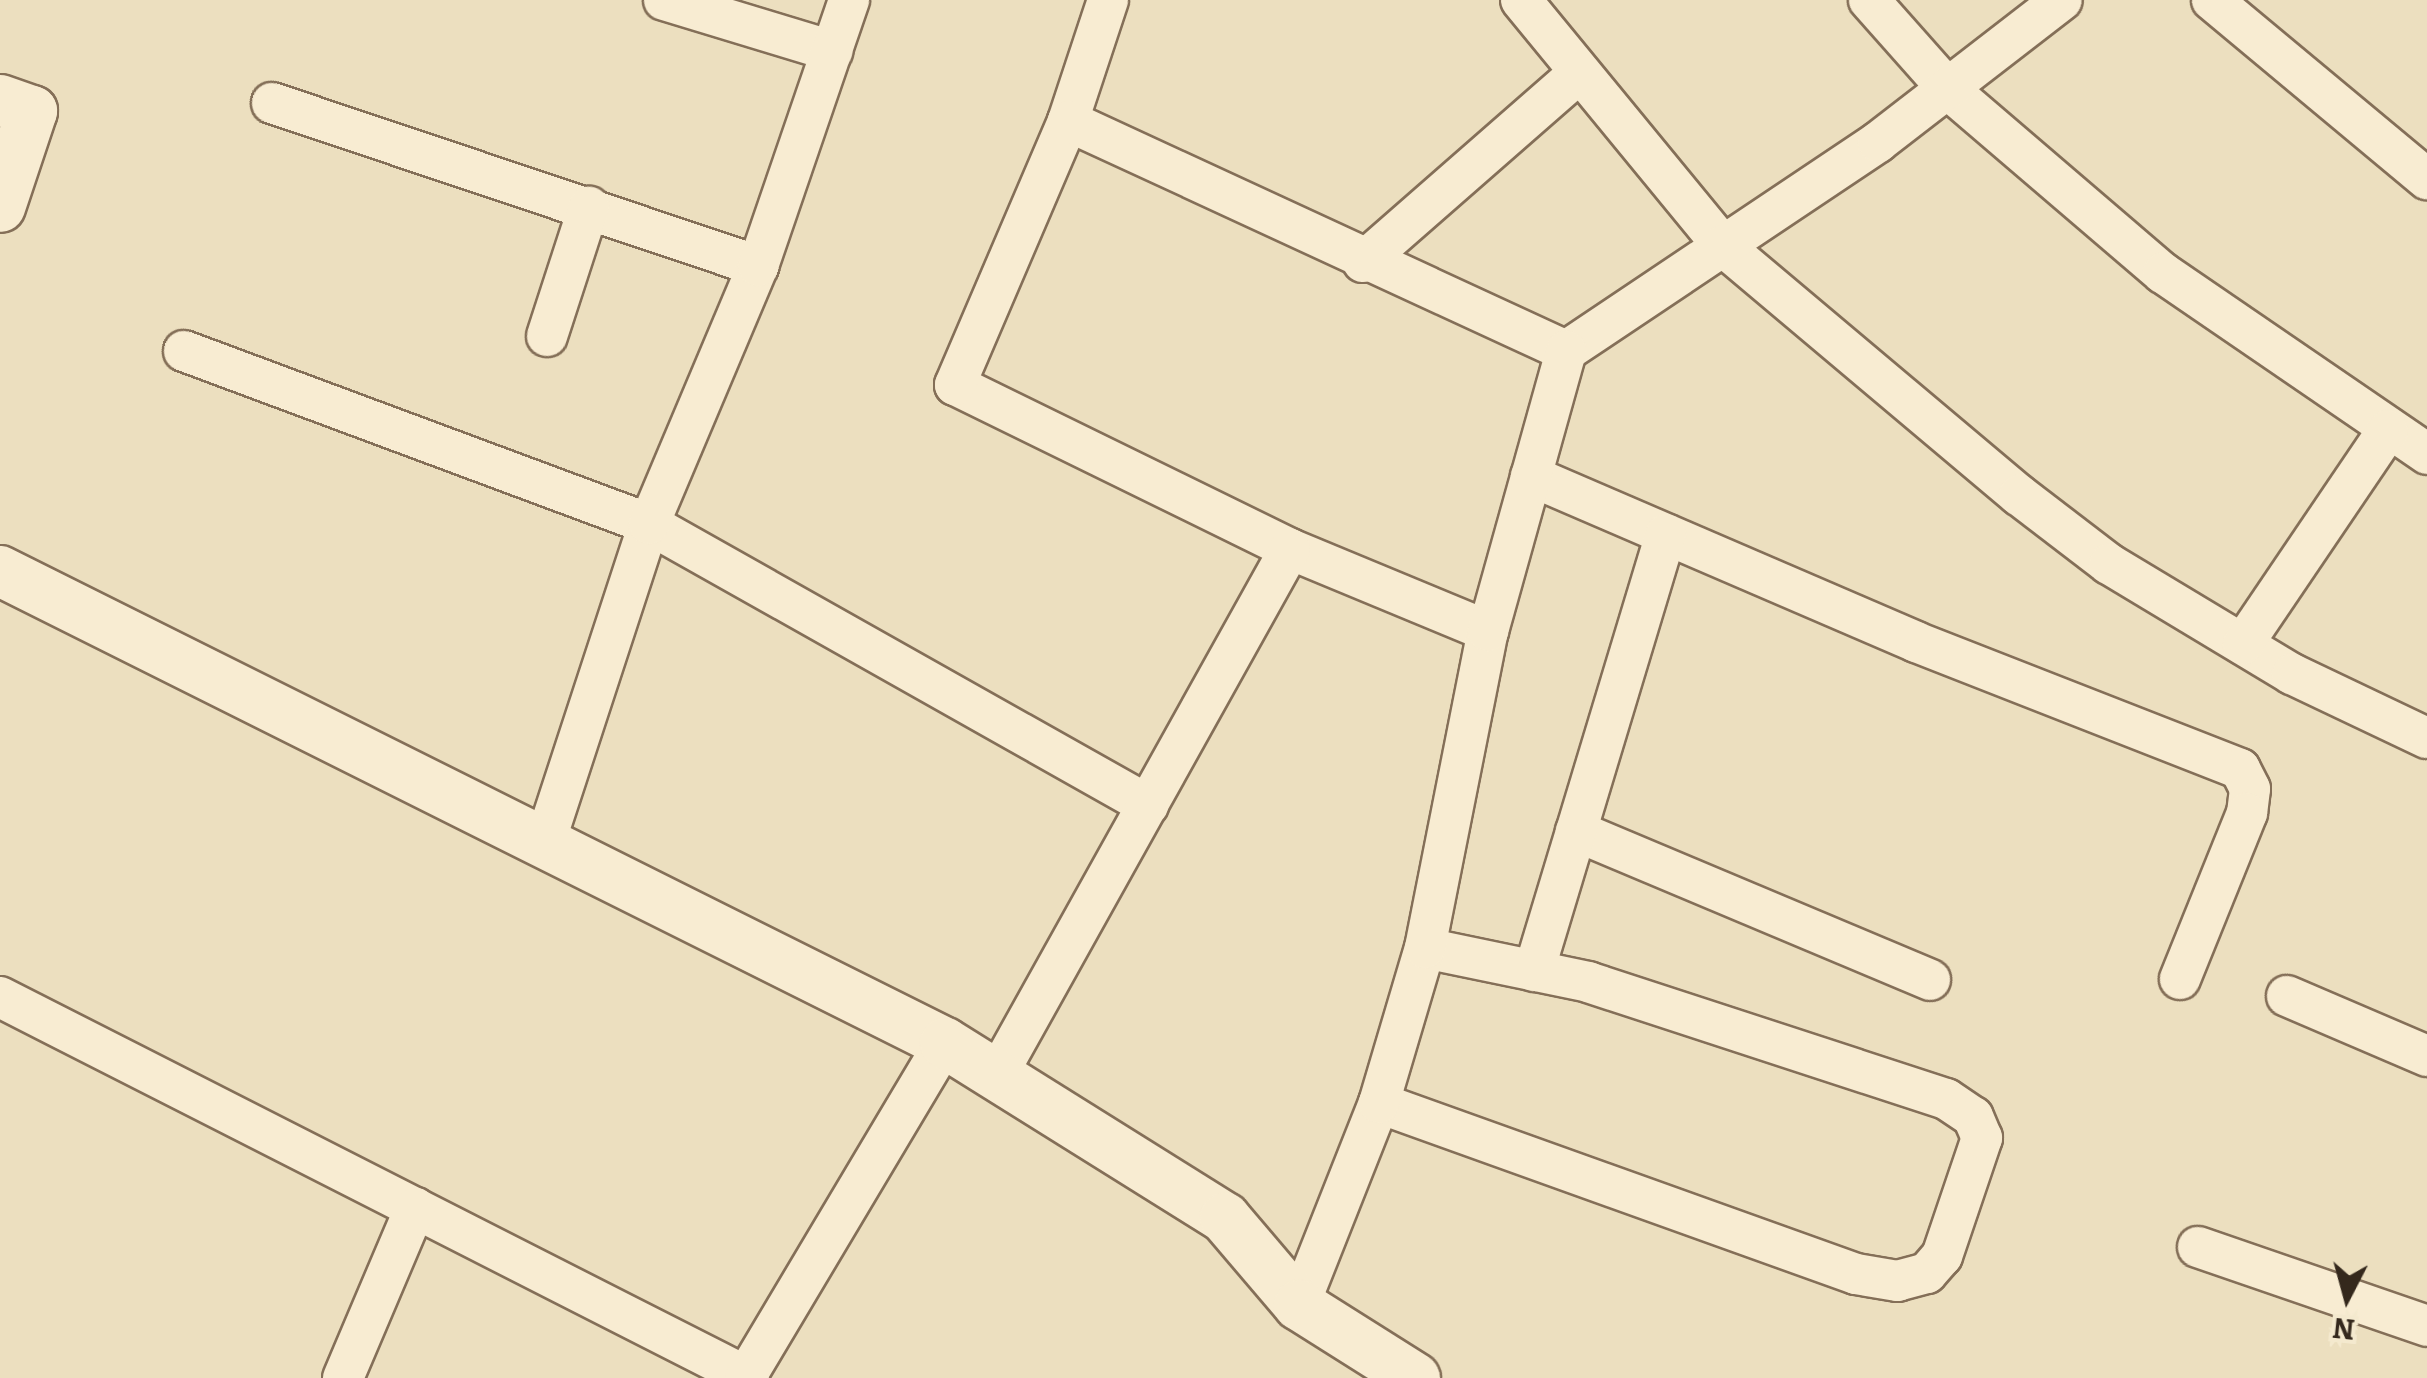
<!DOCTYPE html>
<html>
<head>
<meta charset="utf-8">
<style>
  body { margin:0 }
  #map { position:relative; width:2427px; height:1378px; overflow:hidden; background:#ecdfbf; font-family:Bitter,serif }
  div>[style] { position:absolute }
  [style*='--x'] { left:calc(var(--x)*1px); top:calc(var(--y)*1px); width:calc(var(--w)*1px); rotate:calc(var(--a)*1deg) }
  .roads { filter:drop-shadow(2px 0 #846f58) drop-shadow(-2px 0 #846f58) drop-shadow(0 2px #846f58) drop-shadow(0 -2px #846f58) }
  .minor>* { height:40px; margin:-20px; padding:0 20px; transform-origin:20px; border-radius:20px; background:#f8ecd2 }
  .tertiary>* { height:50px; margin:-25px; padding:0 25px; transform-origin:25px; border-radius:25px; background:#f8ecd2 }
  span { translate:-50% -50%; white-space:nowrap; text-align:center; line-height:1.15; -webkit-text-stroke:8px #f4e9ce; paint-order:stroke }
  .north { position:absolute; left:2297px; top:1248px; width:100px; height:100px; -webkit-text-stroke:8px #f4e9ce; paint-order:stroke; rotate:186deg; font-size:28px; font-weight:700; line-height:40px; text-align:center; color:#34281c }
  .north::after { content:''; display:block; margin:auto; width:35px; height:45px; background:#34281c; clip-path:polygon(50% 0,100% 100%,50% 72%,0 100%) }
</style>
</head>
<body>
<div id="map">
  <div class="roads">
    <div class="minor">
      <i style="--x:664;--y:0;--w:176;--a:16.9"></i>
      <i style="--x:1521;--y:0;--w:318;--a:50.6"></i>
      <i style="--x:1723;--y:246;--w:387;--a:40.1"></i>
      <i style="--x:2019;--y:495;--w:113;--a:37.5"></i>
      <i style="--x:2109;--y:564;--w:214;--a:31"></i>
      <i style="--x:2292;--y:674;--w:149;--a:25.4"></i>
      <i style="--x:1869;--y:0;--w:119;--a:48.4"></i>
      <i style="--x:1948;--y:89;--w:283;--a:40.6"></i>
      <i style="--x:2163;--y:273;--w:320;--a:34.4"></i>
      <i style="--x:2212;--y:0;--w:280;--a:39.8"></i>
      <i style="--x:272;--y:103;--w:513;--a:18.54"></i>
      <i style="--x:1068;--y:121;--w:127;--a:-71.7"></i>
      <i style="--x:1363;--y:262;--w:287;--a:-41.2"></i>
      <i style="--x:547;--y:336;--w:136;--a:-72"></i>
      <i style="--x:184;--y:351;--w:496;--a:20.4"></i>
      <i style="--x:649;--y:524;--w:573;--a:29.39"></i>
      <i style="--x:1531;--y:476;--w:419;--a:23.3"></i>
      <i style="--x:1916;--y:642;--w:348;--a:21.4"></i>
      <i style="--x:2240;--y:769;--w:22;--a:63"></i>
      <i style="--x:2250;--y:789;--w:24;--a:97"></i>
      <i style="--x:2247;--y:813;--w:179;--a:112"></i>
      <i style="--x:1488;--y:631;--w:214;--a:-157.5"></i>
      <i style="--x:1290;--y:549;--w:373;--a:-153.9"></i>
      <i style="--x:955;--y:385;--w:287;--a:-66.8"></i>
      <i style="--x:1068;--y:121;--w:549;--a:24.79"></i>
      <i style="--x:1566;--y:351;--w:376;--a:-33.8"></i>
      <i style="--x:1878;--y:142;--w:232;--a:-37.7"></i>
      <i style="--x:2243;--y:644;--w:258;--a:-55.9"></i>
      <i style="--x:1576;--y:831;--w:384;--a:22.8"></i>
      <i style="--x:546;--y:839;--w:331;--a:-71.9"></i>
      <i style="--x:649;--y:524;--w:280;--a:-67.1"></i>
      <i style="--x:758;--y:266;--w:281;--a:-71.1"></i>
      <i style="--x:1534;--y:971;--w:456;--a:-73.2"></i>
      <i style="--x:2287;--y:996;--w:152;--a:23.2"></i>
      <i style="--x:0;--y:997;--w:840;--a:26.96"></i>
      <i style="--x:997;--y:1075;--w:602;--a:-60.88"></i>
      <i style="--x:1379;--y:1103;--w:507;--a:19.72"></i>
      <i style="--x:1856;--y:1274;--w:42;--a:9.7"></i>
      <i style="--x:1897;--y:1281;--w:31;--a:-15"></i>
      <i style="--x:1927;--y:1273;--w:23;--a:-49"></i>
      <i style="--x:1942;--y:1256;--w:125;--a:-71.3"></i>
      <i style="--x:1982;--y:1138;--w:23;--a:-113"></i>
      <i style="--x:1973;--y:1117;--w:32;--a:-146"></i>
      <i style="--x:1946;--y:1099;--w:376;--a:-161.9"></i>
      <i style="--x:1589;--y:982;--w:167;--a:-168.3"></i>
      <i style="--x:2198;--y:1247;--w:242;--a:19"></i>
      <i style="--x:1299;--y:1305;--w:217;--a:-68.4"></i>
      <i style="--x:1379;--y:1103;--w:162;--a:-73.5"></i>
      <i style="--x:1425;--y:948;--w:323;--a:-78.8"></i>
      <i style="--x:1488;--y:631;--w:291;--a:-74.4"></i>
      <i style="--x:343;--y:1378;--w:185;--a:-67"></i>
      <i style="--x:745;--y:1378;--w:390;--a:-59.2"></i>
    </div>
    <div class="tertiary">
      <i style="--x:0;--y:100;--w:34;--a:19"></i>
      <i style="--x:32;--y:111;--w:101;--a:108.4"></i>
      <i style="--x:0;--y:571;--w:1056;--a:26.54"></i>
      <i style="--x:945;--y:1043;--w:330;--a:32"></i>
      <i style="--x:1225;--y:1218;--w:114;--a:49.6"></i>
      <i style="--x:1299;--y:1305;--w:137;--a:32.2"></i>
    </div>
  </div>
  <div class="north">N</div>
</div>
</body>
</html>
